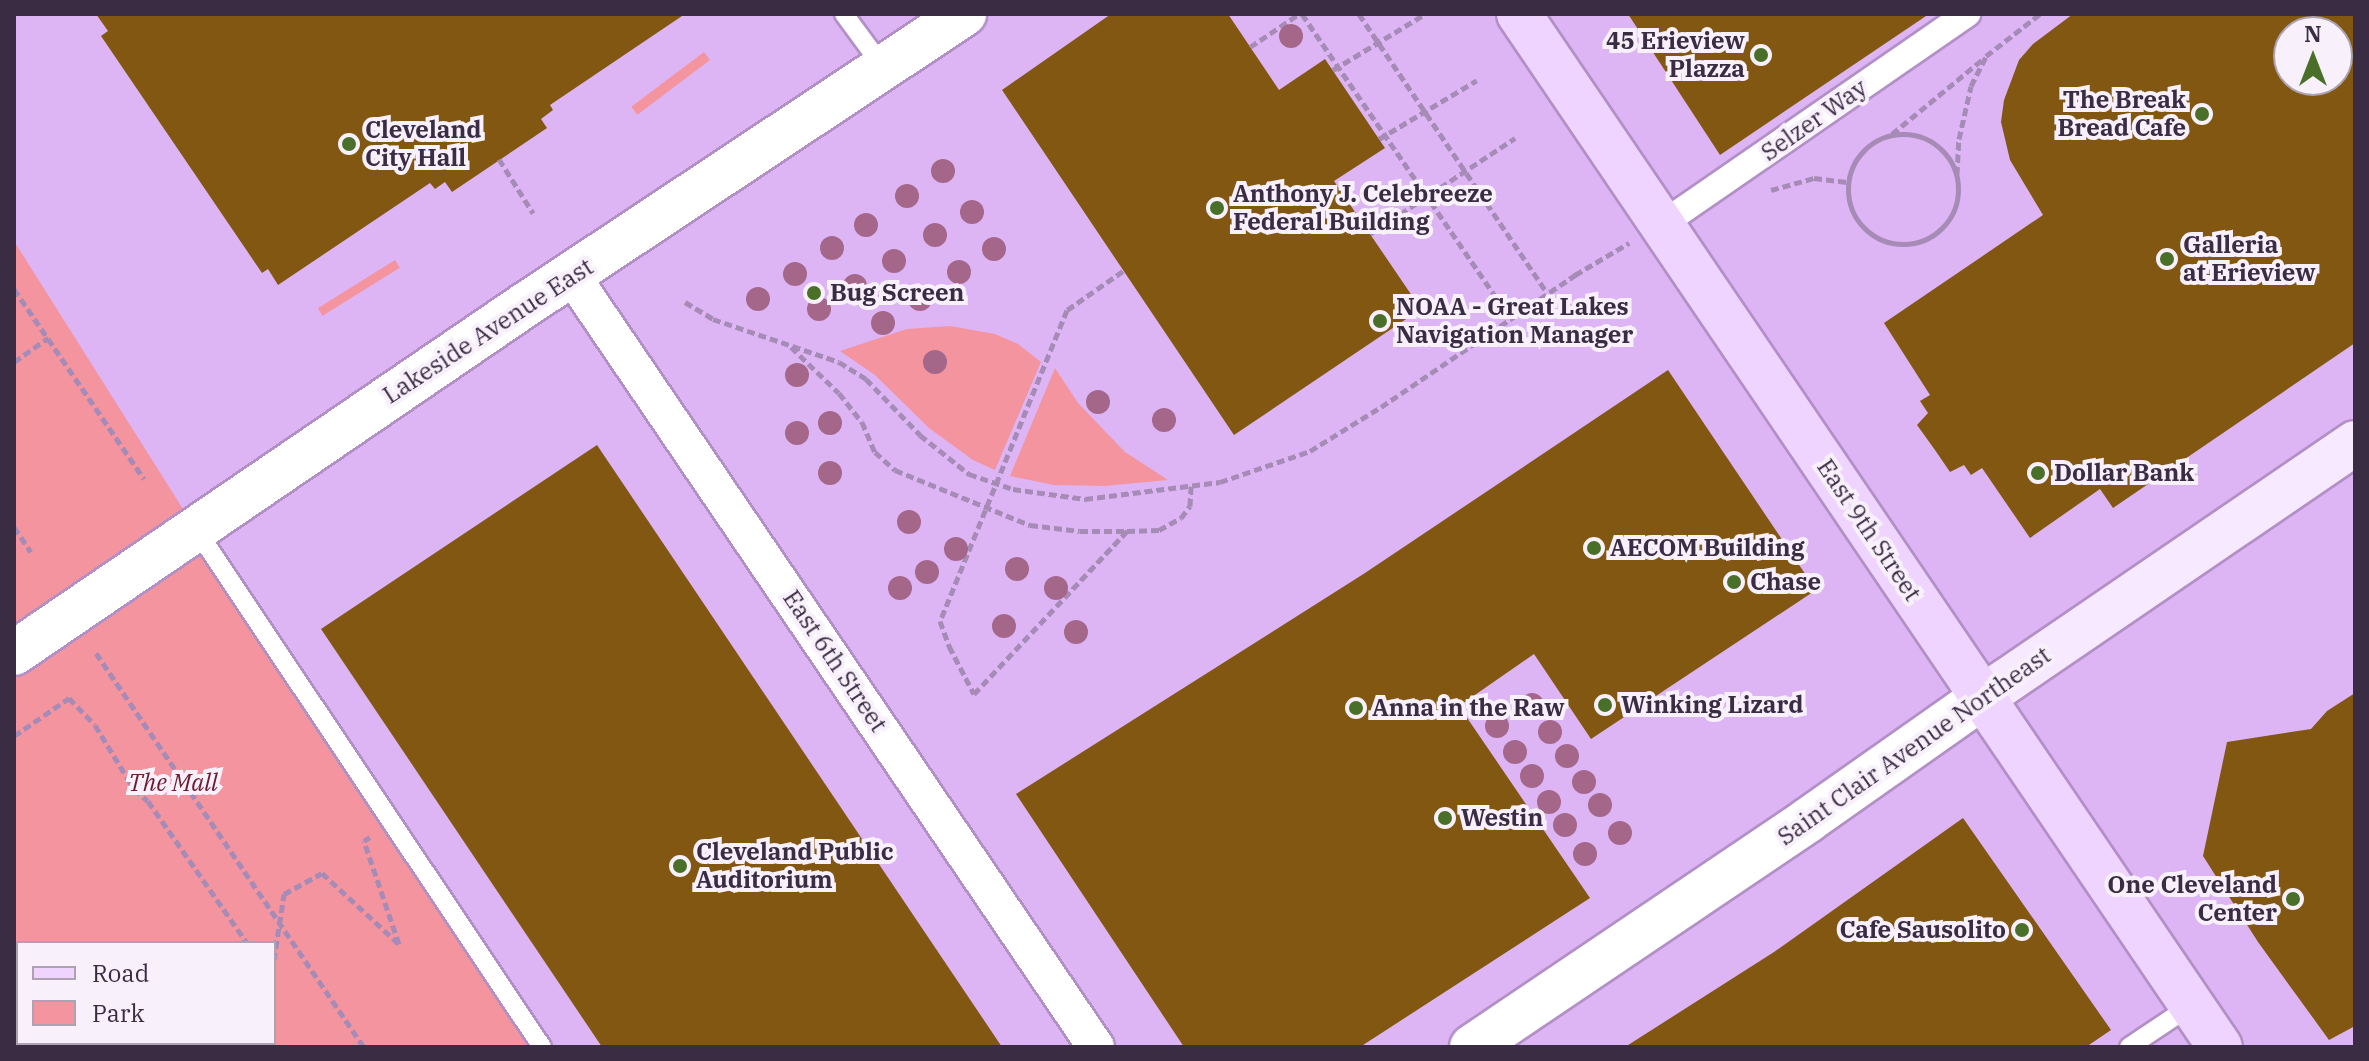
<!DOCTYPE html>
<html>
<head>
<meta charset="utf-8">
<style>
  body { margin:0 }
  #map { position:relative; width:2369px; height:1061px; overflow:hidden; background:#e7c3fc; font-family:"IBM Plex Serif",serif }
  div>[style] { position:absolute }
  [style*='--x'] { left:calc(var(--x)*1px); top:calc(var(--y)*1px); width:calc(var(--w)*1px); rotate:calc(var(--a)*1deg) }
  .built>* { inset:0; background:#ddb5f4 }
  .green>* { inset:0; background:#f3949f; transform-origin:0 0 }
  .building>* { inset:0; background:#825712 }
  .path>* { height:5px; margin-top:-2.5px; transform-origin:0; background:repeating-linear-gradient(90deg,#a78bb7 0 8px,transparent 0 12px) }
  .path>.ring { margin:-2.5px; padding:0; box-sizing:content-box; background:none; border:5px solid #a78bb7; border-radius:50% }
  .roads { filter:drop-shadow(2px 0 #b290c6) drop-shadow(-2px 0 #b290c6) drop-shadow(0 2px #b290c6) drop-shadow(0 -2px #b290c6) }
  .service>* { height:18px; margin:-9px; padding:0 9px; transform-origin:9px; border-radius:9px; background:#fff }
  .pedestrian>* { height:26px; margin:-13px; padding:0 13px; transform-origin:13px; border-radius:13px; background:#fff }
  .minor>* { height:36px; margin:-18px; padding:0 18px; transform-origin:18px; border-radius:18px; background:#fff }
  .tertiary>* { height:44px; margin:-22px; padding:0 22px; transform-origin:22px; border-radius:22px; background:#fff }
  .secondary>* { height:44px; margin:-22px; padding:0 22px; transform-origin:22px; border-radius:22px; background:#f7e9ff }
  .primary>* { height:44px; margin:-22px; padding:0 22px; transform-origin:22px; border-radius:22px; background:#eed4fe }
  .trees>* { width:24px; height:24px; margin:-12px; border-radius:50%; background:#a4678a }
  .dots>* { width:22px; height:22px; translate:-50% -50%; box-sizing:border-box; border:4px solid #f8f1fc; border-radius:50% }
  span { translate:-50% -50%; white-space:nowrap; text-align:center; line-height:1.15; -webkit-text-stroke:8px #f8f1fc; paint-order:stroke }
  .poi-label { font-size:24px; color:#3a2c43; font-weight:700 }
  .right { translate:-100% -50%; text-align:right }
  .left { translate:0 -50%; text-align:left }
  .street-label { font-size:24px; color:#3a2c43 }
  .park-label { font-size:24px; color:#6e1b2d; font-style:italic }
  .frame { position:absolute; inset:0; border:16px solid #3a2c43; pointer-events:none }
  .legend { position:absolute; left:16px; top:941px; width:260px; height:104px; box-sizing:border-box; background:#f8f1fc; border:2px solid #aca2b2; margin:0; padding:10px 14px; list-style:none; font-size:24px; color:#3a2c43 }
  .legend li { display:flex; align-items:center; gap:16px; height:40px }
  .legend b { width:40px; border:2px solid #aca2b2 }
  .north { position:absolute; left:2273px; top:16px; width:80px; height:80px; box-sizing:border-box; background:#f8f1fc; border:2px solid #aca2b2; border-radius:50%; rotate:0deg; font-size:22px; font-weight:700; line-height:32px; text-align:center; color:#3a2c43 }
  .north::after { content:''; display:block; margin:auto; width:28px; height:36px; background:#4a6f29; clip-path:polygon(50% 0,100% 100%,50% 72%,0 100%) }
</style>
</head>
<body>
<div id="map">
  <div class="built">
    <i style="clip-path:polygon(evenodd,14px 14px,2355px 14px,2355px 1047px,14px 1047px,14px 14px,2289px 32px,2337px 32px,2337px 80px,2289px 80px,2289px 32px,14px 14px,18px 943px,274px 943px,274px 1043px,18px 1043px,18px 943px)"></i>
  </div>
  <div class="green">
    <i style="left:704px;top:52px;width:10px;height:91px;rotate:53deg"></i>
    <i style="clip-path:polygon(evenodd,14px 241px,195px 528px,542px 1047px,14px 1047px,14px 241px,18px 943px,274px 943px,274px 1043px,18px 1043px,18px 943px)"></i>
    <i style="left:395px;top:260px;width:9px;height:91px;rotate:58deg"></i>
    <i style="clip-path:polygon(950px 326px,995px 334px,1018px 344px,1041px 362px,995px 470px,973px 460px,929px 428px,875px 375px,840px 351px,907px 329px)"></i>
    <i style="clip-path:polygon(1055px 368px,1078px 403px,1125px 452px,1168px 480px,1105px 486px,1054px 485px,1010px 476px)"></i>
  </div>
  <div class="building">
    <i style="clip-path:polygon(96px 14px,685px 14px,550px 105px,553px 110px,541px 119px,547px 128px,452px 192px,445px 182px,435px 189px,430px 183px,278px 285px,268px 269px,262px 273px,101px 36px,108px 31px)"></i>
    <i style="clip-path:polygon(1111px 14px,1228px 14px,1279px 90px,1325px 59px,1385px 148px,1334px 181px,1421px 309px,1234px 435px,1002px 90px)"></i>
    <i style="clip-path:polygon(1628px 14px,1929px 14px,1720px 155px)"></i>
    <i style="clip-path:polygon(evenodd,2073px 14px,2355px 14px,2355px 343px,2113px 508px,2100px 489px,2030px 538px,1982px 468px,1971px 475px,1964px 465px,1950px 472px,1935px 450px,1917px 425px,1928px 413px,1920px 401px,1930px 395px,1884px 323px,2043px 215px,2010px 160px,2001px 122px,2004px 100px,2019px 60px,2033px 44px,2073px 14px,2289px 32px,2337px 32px,2337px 80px,2289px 80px,2289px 32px)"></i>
    <i style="clip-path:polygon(1668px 370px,1816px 590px,1591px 739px,1534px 654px,1459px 706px,1590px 898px,1360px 1047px,1184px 1047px,1016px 794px,1365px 573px)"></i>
    <i style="clip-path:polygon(597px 445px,1002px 1047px,602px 1047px,321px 629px)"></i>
    <i style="clip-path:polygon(2355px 693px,2355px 1026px,2329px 1040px,2258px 942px,2203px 856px,2227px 742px,2311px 729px,2327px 711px)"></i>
    <i style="clip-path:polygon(1963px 818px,2111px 1030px,2086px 1047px,1625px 1047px,1774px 952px)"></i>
  </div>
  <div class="path">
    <i style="--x:1302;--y:14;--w:368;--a:55.6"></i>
    <i style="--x:1359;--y:14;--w:336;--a:56"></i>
    <i style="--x:1250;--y:47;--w:59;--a:-34"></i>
    <i style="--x:1333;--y:70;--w:108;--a:-31.3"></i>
    <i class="ring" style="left:1848px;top:134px;width:105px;height:105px"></i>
    <i style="--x:1892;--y:134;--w:118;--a:-39.5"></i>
    <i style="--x:1379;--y:139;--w:114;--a:-31"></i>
    <i style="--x:499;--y:159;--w:64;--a:57.8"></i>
    <i style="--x:1957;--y:174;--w:35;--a:-87"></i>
    <i style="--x:1959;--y:139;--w:54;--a:-77.2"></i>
    <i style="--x:1971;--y:86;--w:34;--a:-63"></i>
    <i style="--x:1986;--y:56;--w:68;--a:-37.9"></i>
    <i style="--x:1771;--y:190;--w:45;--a:-15.6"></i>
    <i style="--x:1814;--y:178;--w:33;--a:7"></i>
    <i style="--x:1370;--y:234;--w:174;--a:-33.5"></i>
    <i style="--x:1123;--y:271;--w:68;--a:145.1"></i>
    <i style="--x:1067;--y:310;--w:336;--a:112.2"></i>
    <i style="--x:940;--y:621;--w:27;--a:70"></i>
    <i style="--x:949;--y:646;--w:54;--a:62.5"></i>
    <i style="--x:974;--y:694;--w:224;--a:-46.8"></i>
    <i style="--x:1127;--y:531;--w:32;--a:-2"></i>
    <i style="--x:1159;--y:530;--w:25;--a:-29"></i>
    <i style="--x:1181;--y:518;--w:15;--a:-53"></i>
    <i style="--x:1190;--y:506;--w:20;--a:-87"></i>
    <i style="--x:14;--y:289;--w:230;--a:55.6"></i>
    <i style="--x:685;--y:302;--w:33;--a:31"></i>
    <i style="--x:713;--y:319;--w:133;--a:18.8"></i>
    <i style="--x:839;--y:362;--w:32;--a:32"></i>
    <i style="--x:866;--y:379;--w:78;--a:46"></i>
    <i style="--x:920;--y:435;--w:63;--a:38.5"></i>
    <i style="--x:969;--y:474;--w:46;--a:18.8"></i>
    <i style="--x:1013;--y:489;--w:73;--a:7.9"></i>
    <i style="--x:1085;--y:499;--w:136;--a:-7.2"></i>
    <i style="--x:1220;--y:482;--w:95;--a:-19"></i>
    <i style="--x:1310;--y:451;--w:84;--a:-31.8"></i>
    <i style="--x:1381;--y:407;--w:235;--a:-34.2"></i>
    <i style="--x:1575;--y:275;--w:63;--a:-30.7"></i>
    <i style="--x:791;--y:347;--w:66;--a:43.8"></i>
    <i style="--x:839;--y:393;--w:37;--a:52"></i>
    <i style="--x:862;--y:422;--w:33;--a:67"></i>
    <i style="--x:875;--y:452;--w:27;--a:42"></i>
    <i style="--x:895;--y:470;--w:146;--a:22.2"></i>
    <i style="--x:1030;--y:525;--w:50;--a:6.8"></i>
    <i style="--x:1080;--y:531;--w:46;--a:0"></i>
    <i style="--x:14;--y:362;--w:42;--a:-35.2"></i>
    <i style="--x:14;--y:527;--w:30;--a:56"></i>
    <i style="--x:96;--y:653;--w:477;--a:55.8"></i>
    <i style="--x:14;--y:736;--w:67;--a:-34.6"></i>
    <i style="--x:69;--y:698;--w:37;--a:46"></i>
    <i style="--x:95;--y:725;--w:75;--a:58.6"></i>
    <i style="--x:134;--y:789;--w:18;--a:41"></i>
    <i style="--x:148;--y:801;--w:173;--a:55.1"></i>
    <i style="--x:274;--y:960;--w:67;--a:-81.4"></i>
    <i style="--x:284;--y:894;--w:43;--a:-28.9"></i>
    <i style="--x:322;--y:873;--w:105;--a:42.7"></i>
    <i style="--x:399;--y:944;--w:109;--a:-108.8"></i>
    <i style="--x:364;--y:841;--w:7;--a:-34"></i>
    <i style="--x:216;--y:1047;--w:5;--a:-53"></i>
  </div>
  <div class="roads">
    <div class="service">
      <i style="--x:844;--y:14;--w:66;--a:53.7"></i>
      <i style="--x:195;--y:528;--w:624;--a:56.23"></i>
      <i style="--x:2129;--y:1047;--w:76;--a:-33.7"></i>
    </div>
    <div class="pedestrian">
      <i style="--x:1661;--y:225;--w:372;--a:-34.6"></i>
    </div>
    <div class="minor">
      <i style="--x:572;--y:276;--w:932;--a:55.8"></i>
    </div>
    <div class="tertiary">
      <i style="--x:14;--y:653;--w:618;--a:-34.26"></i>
      <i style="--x:525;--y:305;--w:527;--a:-33.54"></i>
      <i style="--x:1472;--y:1047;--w:405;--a:-34"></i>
      <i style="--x:1808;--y:820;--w:210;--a:-35.1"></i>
    </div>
    <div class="secondary">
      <i style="--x:1980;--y:699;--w:454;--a:-34.3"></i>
    </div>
    <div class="primary">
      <i style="--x:1519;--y:14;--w:1248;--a:55.84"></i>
    </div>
  </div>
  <div class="trees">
    <i style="left:1291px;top:36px"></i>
    <i style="left:943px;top:171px"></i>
    <i style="left:907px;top:196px"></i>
    <i style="left:972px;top:212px"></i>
    <i style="left:866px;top:225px"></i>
    <i style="left:935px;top:235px"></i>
    <i style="left:832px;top:248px"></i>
    <i style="left:994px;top:249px"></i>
    <i style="left:894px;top:261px"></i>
    <i style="left:959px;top:272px"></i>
    <i style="left:795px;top:274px"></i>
    <i style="left:855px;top:286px"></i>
    <i style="left:758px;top:299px"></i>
    <i style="left:920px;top:299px"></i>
    <i style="left:819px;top:309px"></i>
    <i style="left:883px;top:323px"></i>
    <i style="left:935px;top:362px"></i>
    <i style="left:797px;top:375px"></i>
    <i style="left:1098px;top:402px"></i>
    <i style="left:1164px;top:420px"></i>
    <i style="left:830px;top:423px"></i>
    <i style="left:797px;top:433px"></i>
    <i style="left:830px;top:473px"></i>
    <i style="left:909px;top:522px"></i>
    <i style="left:956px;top:549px"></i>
    <i style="left:1017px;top:569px"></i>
    <i style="left:927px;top:572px"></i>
    <i style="left:900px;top:588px"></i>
    <i style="left:1056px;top:588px"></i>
    <i style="left:1004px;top:626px"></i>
    <i style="left:1076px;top:632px"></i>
    <i style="left:1532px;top:705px"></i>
    <i style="left:1497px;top:726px"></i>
    <i style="left:1550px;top:732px"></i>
    <i style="left:1515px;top:752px"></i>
    <i style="left:1567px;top:756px"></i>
    <i style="left:1532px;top:776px"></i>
    <i style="left:1584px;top:782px"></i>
    <i style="left:1549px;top:802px"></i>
    <i style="left:1600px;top:805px"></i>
    <i style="left:1565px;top:825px"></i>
    <i style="left:1620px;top:833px"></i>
    <i style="left:1585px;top:854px"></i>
  </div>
  <div class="dots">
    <i style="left:1761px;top:55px;background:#4a6f29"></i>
    <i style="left:2202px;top:114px;background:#4a6f29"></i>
    <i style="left:349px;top:144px;background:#4a6f29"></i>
    <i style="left:1217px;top:208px;background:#4a6f29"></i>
    <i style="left:2167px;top:259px;background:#4a6f29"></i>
    <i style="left:814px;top:293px;background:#4a6f29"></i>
    <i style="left:1380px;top:321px;background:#4a6f29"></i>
    <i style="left:2038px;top:473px;background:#4a6f29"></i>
    <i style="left:1594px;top:548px;background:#4a6f29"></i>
    <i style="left:1734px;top:582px;background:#4a6f29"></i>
    <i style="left:1605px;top:705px;background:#4a6f29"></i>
    <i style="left:1356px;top:708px;background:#4a6f29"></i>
    <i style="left:1445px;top:818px;background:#4a6f29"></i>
    <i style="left:680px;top:866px;background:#4a6f29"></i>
    <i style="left:2293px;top:899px;background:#4a6f29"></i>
    <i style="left:2022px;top:930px;background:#4a6f29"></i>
  </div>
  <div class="poi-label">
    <span class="right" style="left:1745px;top:55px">45 Erieview<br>Plazza</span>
    <span class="right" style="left:2186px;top:114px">The Break<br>Bread Cafe</span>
    <span class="left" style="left:365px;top:144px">Cleveland<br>City Hall</span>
    <span class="left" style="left:1233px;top:208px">Anthony J. Celebreeze<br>Federal Building</span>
    <span class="left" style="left:2183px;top:259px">Galleria<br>at Erieview</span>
    <span class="left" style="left:830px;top:293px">Bug Screen</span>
    <span class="left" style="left:1396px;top:321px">NOAA - Great Lakes<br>Navigation Manager</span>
    <span class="left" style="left:2054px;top:473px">Dollar Bank</span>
    <span class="left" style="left:1610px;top:548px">AECOM Building</span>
    <span class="left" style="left:1750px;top:582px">Chase</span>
    <span class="left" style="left:1621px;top:705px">Winking Lizard</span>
    <span class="left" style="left:1372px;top:708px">Anna in the Raw</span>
    <span class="left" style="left:1461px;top:818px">Westin</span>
    <span class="left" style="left:696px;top:866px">Cleveland Public<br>Auditorium</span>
    <span class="right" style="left:2277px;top:899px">One Cleveland<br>Center</span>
    <span class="right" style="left:2006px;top:930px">Cafe Sausolito</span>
  </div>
  <div class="street-label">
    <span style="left:1814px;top:120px;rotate:-35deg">Selzer Way</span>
    <span style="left:488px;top:331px;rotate:-33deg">Lakeside Avenue East</span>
    <span style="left:1869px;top:530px;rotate:56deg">East 9th Street</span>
    <span style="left:835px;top:661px;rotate:56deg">East 6th Street</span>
    <span style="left:1914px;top:746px;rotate:-35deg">Saint Clair Avenue Northeast</span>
  </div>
  <div class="park-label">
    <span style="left:173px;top:783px">The Mall</span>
  </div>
  <div class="frame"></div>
  <ul class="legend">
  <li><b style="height:10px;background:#eed4fe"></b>Road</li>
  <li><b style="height:22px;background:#f3949f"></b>Park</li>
  </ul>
  <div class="north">N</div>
</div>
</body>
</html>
